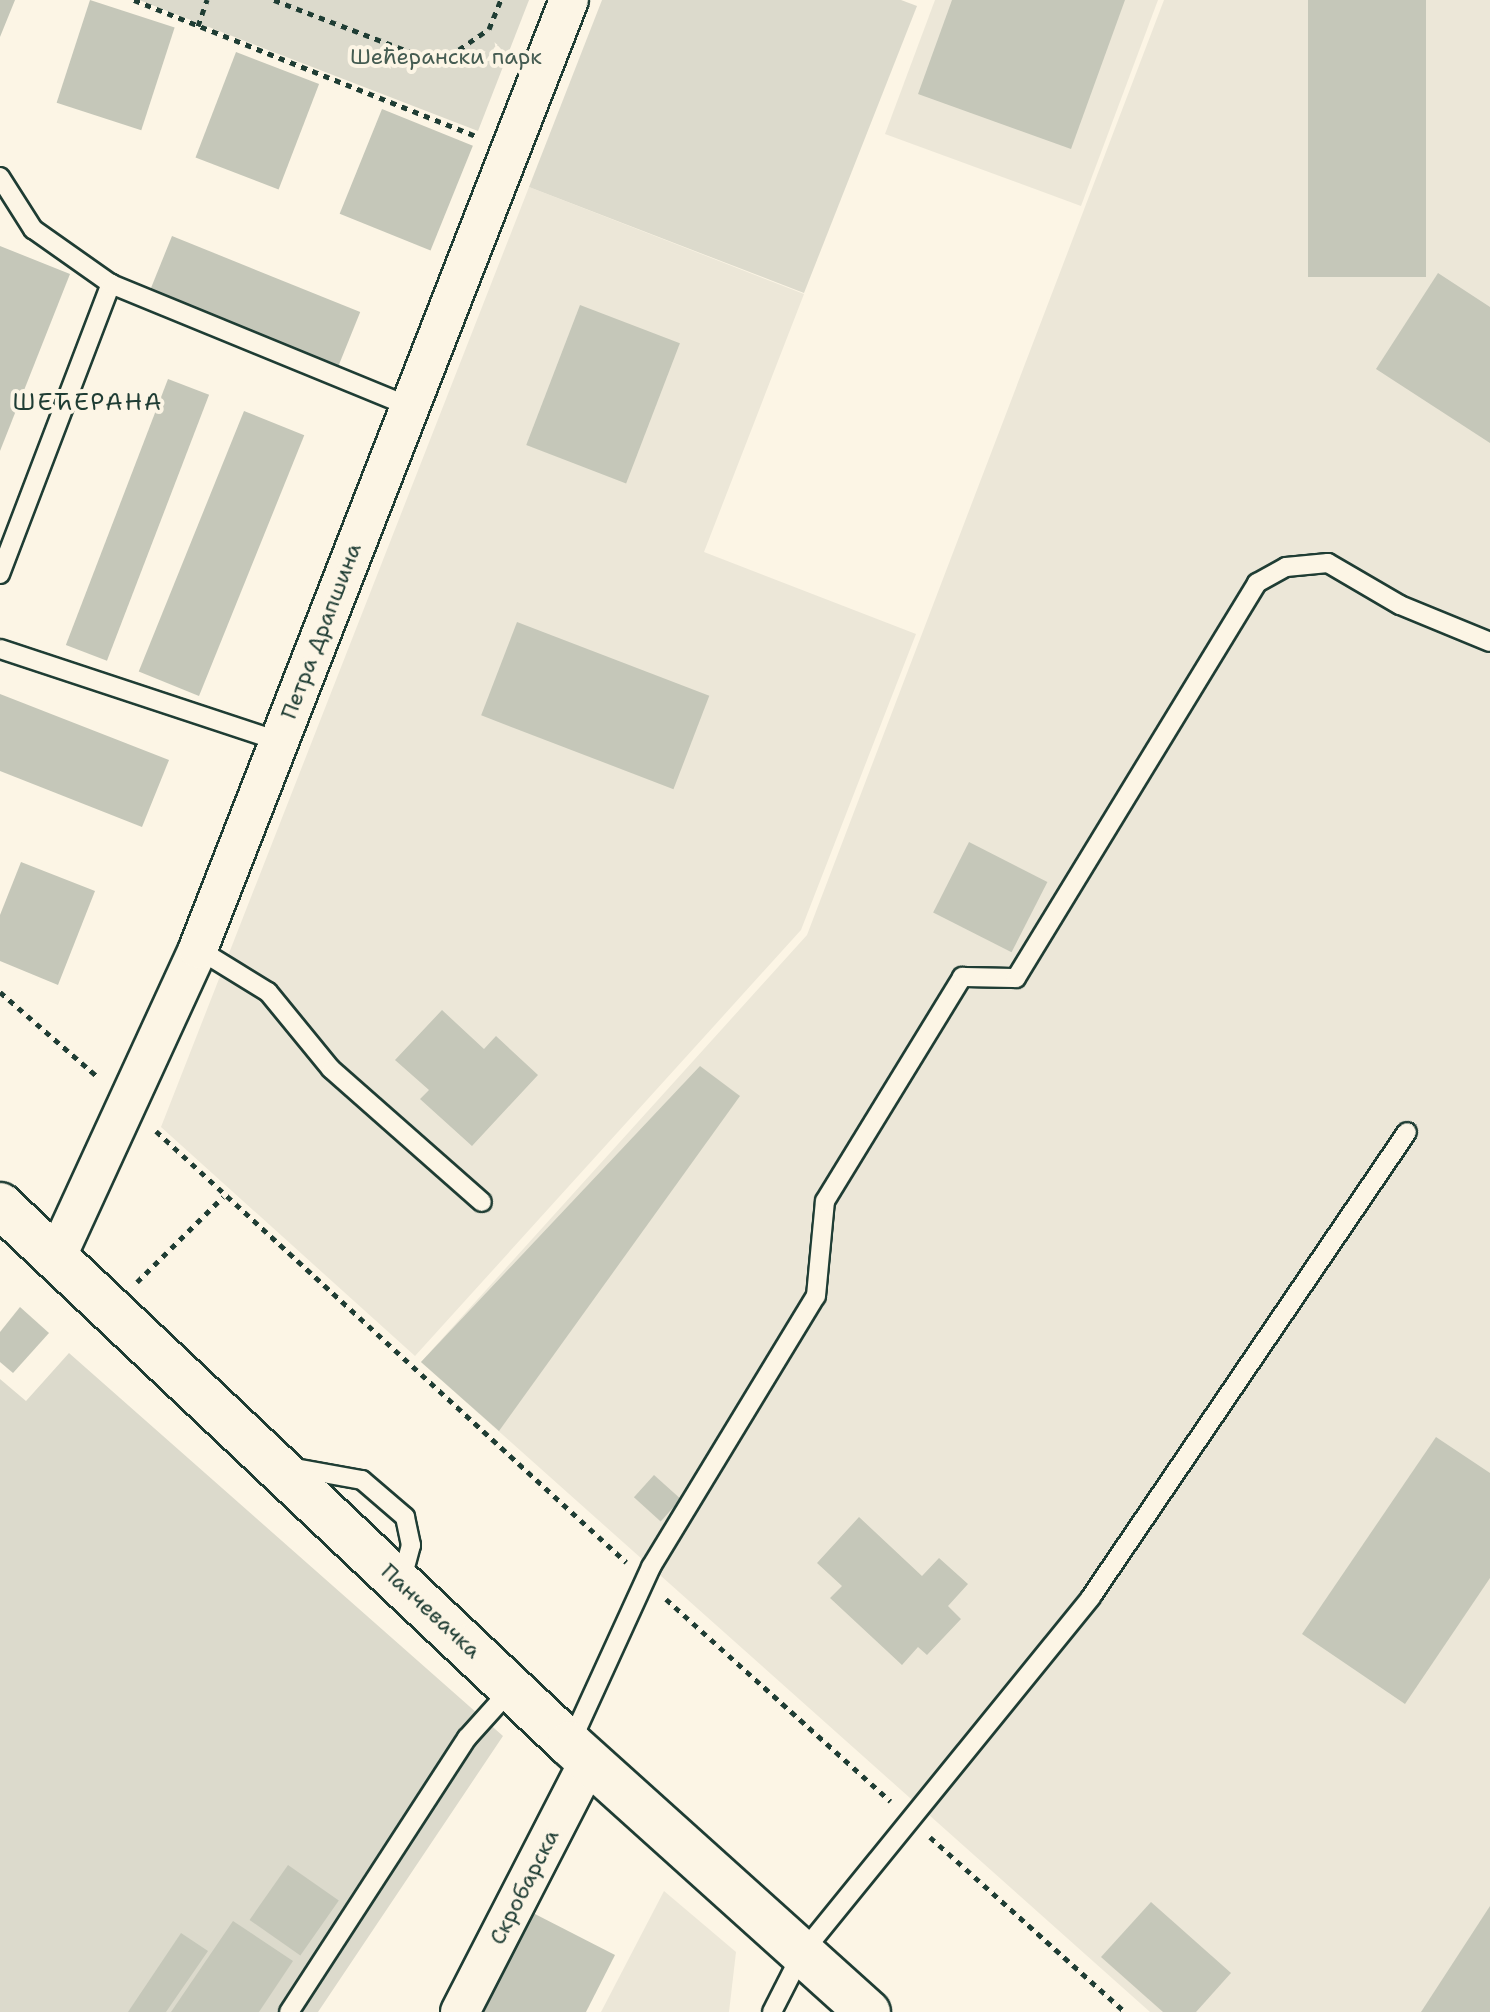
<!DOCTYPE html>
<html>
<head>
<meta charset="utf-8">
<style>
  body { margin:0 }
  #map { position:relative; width:1490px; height:2012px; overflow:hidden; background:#fcf5e5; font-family:"Shantell Sans",sans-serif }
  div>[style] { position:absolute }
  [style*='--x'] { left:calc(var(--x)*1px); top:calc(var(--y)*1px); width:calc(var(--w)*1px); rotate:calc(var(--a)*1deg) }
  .built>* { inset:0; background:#ece7d8 }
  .green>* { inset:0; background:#dcdacc }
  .building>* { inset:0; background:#c5c7b9; transform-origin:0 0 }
  .path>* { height:5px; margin-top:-2.5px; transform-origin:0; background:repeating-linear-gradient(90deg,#1f3d34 0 6px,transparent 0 12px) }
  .roads { filter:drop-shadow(2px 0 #1f3d34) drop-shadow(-2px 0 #1f3d34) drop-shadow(0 2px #1f3d34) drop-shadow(0 -2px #1f3d34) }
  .service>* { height:18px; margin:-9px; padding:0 9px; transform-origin:9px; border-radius:9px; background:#fcf5e5 }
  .minor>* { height:38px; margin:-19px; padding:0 19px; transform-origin:19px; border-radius:19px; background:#fcf5e5 }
  .tertiary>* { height:44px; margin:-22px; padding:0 22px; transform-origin:22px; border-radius:22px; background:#fcf5e5 }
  span { translate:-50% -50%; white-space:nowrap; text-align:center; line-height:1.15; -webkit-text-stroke:8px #fcf5e5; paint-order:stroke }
  .park-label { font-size:22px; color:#455c52 }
  .street-label { font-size:22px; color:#1f3d34 }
  .neighbourhood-label { font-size:24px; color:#1f3d34; letter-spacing:2px }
</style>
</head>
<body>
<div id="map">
  <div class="built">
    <i style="clip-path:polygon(935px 0,1158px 0,1081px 206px,885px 134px)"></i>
    <i style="clip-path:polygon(1164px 0,1490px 0,1490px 2012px,1150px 2012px,421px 1362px,807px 935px)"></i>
    <i style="clip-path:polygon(529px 187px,804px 294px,704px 552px,916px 634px,801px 930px,415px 1356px,161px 1127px)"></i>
    <i style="clip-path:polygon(664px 1891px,736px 1952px,729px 2012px,601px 2012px)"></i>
  </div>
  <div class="green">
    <i style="clip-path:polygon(139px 0,529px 0,478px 131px)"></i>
    <i style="clip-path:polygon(602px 0,901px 0,917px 6px,804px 293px,529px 187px)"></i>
    <i style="clip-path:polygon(69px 1353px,503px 1736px,318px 2012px,0 2012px,0 1379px,26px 1401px)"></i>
  </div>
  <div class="building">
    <i style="clip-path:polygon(0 0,15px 0,0 37px)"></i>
    <i style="left:90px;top:0;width:89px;height:108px;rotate:18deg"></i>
    <i style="clip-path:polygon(952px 0,1125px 0,1071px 149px,918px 94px)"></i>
    <i style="left:1308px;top:0;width:118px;height:277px"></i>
    <i style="left:236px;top:52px;width:89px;height:113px;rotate:21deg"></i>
    <i style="left:382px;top:109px;width:98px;height:113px;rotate:22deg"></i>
    <i style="left:172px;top:236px;width:203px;height:59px;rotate:22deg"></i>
    <i style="clip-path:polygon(0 246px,70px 274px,0 451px)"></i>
    <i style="clip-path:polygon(1438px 273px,1490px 307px,1490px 443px,1376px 369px)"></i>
    <i style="left:580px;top:305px;width:107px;height:150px;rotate:21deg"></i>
    <i style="left:168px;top:379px;width:44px;height:285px;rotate:21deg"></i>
    <i style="left:244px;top:411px;width:65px;height:281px;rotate:22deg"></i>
    <i style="left:517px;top:622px;width:206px;height:100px;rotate:21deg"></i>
    <i style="clip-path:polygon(0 694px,169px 760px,142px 827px,0 771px)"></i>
    <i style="left:969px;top:842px;width:88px;height:79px;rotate:27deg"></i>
    <i style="clip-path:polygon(21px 862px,95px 891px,58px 985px,0 961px,0 915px)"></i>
    <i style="clip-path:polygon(442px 1010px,484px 1049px,496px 1036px,538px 1075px,472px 1146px,420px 1099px,429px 1090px,395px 1060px)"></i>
    <i style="clip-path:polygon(700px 1066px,740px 1096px,499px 1431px,421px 1362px)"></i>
    <i style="clip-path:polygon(20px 1307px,49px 1333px,13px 1373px,0 1362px,0 1332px)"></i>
    <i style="clip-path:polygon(1436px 1437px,1490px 1473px,1490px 1578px,1405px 1704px,1302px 1634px)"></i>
    <i style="left:654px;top:1475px;width:36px;height:30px;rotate:42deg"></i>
    <i style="clip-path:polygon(859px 1517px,922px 1576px,939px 1558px,968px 1584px,948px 1606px,961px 1619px,927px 1655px,918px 1647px,902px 1665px,830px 1598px,842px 1586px,817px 1563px)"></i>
    <i style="left:288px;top:1865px;width:62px;height:67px;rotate:35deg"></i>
    <i style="clip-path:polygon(1151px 1902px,1231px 1973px,1196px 2012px,1163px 2012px,1101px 1957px)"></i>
    <i style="clip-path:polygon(1490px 1906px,1490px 2012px,1421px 2012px)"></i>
    <i style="clip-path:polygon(533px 1913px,615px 1955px,586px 2012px,484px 2012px)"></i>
    <i style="clip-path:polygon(233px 1921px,293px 1961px,259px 2012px,171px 2012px)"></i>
    <i style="clip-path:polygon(181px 1933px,208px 1951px,166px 2012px,128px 2012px)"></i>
  </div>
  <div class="path">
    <i style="--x:134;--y:0;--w:371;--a:21.7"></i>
    <i style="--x:274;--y:0;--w:177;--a:20.9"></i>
    <i style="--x:439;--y:63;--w:60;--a:-34.2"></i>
    <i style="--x:489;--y:29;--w:31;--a:-68"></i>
    <i style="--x:198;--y:26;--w:28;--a:-71"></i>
    <i style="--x:0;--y:992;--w:131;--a:41"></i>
    <i style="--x:156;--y:1131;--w:638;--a:42.52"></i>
    <i style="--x:137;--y:1282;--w:121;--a:-44.7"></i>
    <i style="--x:666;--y:1599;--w:302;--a:42"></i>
    <i style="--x:930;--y:1837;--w:262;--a:41.9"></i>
  </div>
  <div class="roads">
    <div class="service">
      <i style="--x:0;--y:177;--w:62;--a:57.6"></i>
      <i style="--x:33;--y:229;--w:95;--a:35.2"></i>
      <i style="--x:0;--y:574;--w:311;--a:-69.1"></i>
      <i style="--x:111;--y:284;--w:321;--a:22.3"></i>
      <i style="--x:0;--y:649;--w:293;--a:18.3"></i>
      <i style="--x:198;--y:949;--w:82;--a:31.6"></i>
      <i style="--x:268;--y:992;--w:99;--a:50.7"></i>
      <i style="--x:331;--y:1069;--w:201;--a:41.4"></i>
      <i style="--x:284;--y:1466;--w:79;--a:10.2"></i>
      <i style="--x:362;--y:1480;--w:57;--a:40.7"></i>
      <i style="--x:405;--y:1517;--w:29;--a:78"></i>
      <i style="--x:411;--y:1545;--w:38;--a:105"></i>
      <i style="--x:570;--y:1744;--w:195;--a:-65.4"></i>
      <i style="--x:651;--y:1567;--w:317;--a:-58.7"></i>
      <i style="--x:816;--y:1296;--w:95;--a:-84.6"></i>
      <i style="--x:825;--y:1201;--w:263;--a:-58.5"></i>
      <i style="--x:962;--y:977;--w:54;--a:1.1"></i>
      <i style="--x:1016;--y:978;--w:463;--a:-58.6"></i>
      <i style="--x:1257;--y:583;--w:33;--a:-29"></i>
      <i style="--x:1286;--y:567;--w:42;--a:-5.4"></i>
      <i style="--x:1328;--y:563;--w:83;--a:30.3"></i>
      <i style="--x:1400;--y:605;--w:97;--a:22.3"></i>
      <i style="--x:289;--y:2012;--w:327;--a:-57"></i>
      <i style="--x:467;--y:1738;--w:67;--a:-48"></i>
      <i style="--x:772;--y:2012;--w:66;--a:-63"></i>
      <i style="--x:802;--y:1953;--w:459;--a:-50.9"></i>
      <i style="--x:1091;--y:1597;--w:562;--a:-55.8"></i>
    </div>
    <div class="minor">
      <i style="--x:57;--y:1256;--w:338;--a:-65.3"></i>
      <i style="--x:198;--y:949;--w:1019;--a:-68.65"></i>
      <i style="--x:460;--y:2012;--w:282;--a:-62.8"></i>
    </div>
    <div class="tertiary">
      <i style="--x:0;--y:1205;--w:784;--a:43.4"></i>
      <i style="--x:570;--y:1744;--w:401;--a:42"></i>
    </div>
  </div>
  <div class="park-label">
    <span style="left:446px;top:57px">Шећерански парк</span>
  </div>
  <div class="street-label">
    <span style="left:321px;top:631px;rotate:-69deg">Петра Драпшина</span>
    <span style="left:431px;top:1611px;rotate:43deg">Панчевачка</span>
    <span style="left:524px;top:1887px;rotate:-63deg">Скробарска</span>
  </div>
  <div class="neighbourhood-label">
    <span style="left:88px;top:403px">ШЕЋЕРАНА</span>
  </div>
</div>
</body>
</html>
